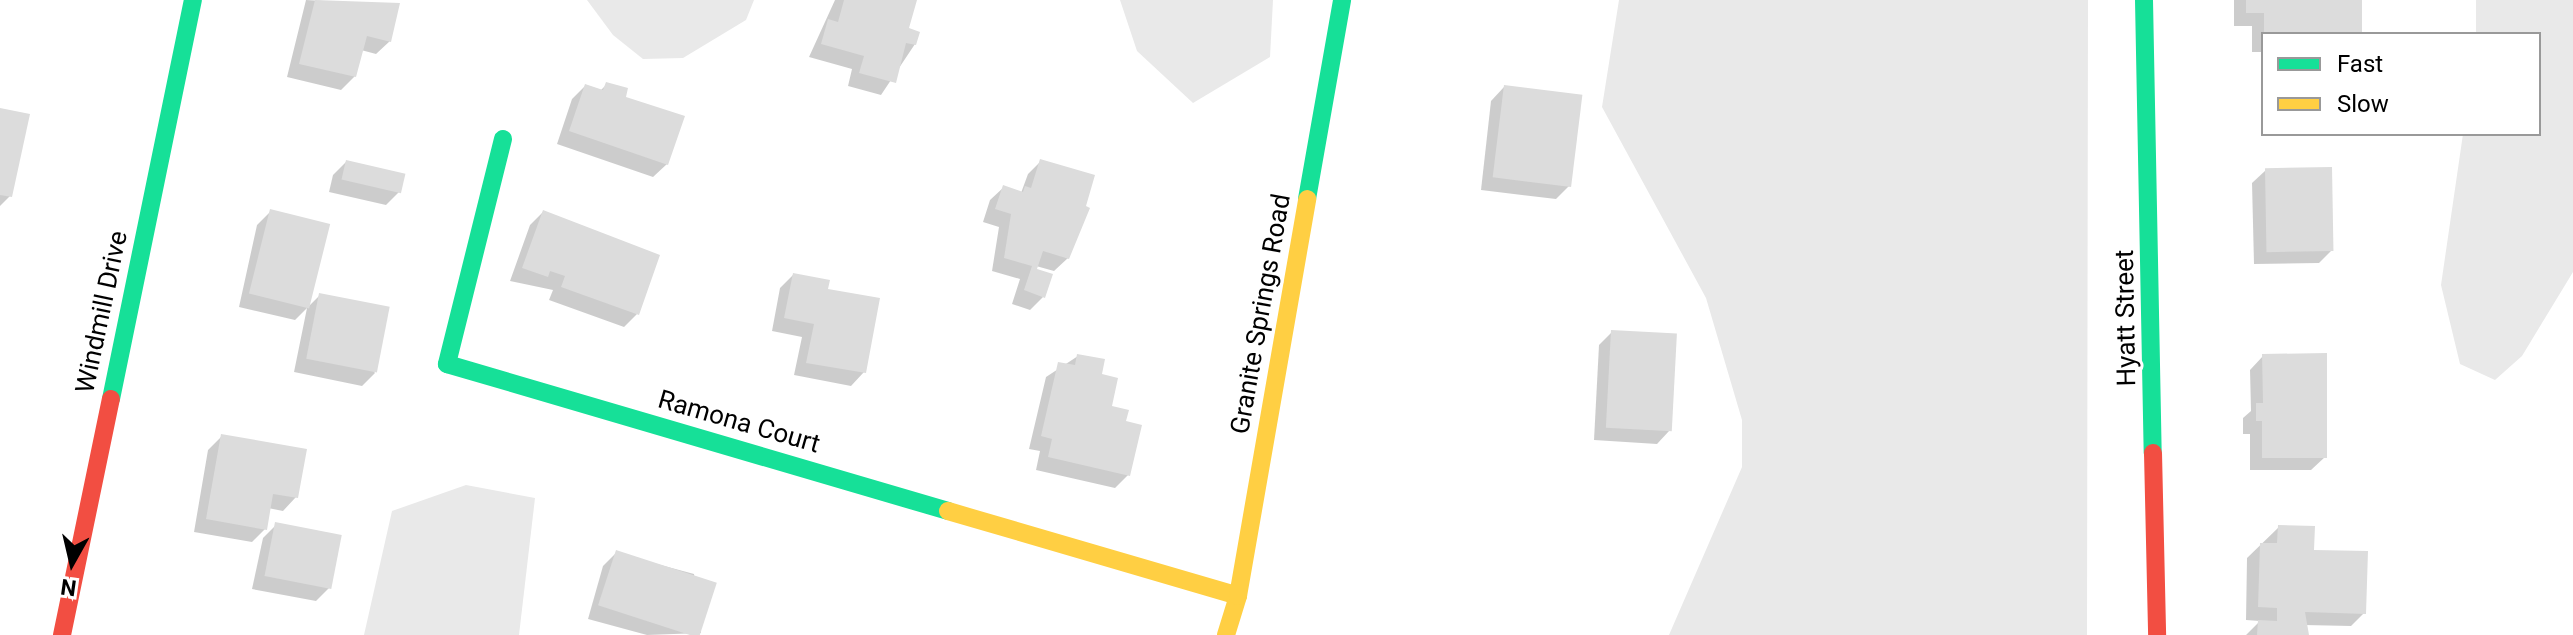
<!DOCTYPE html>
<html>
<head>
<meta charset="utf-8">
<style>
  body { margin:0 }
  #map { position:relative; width:2573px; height:635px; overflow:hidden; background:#fff; font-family:Roboto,sans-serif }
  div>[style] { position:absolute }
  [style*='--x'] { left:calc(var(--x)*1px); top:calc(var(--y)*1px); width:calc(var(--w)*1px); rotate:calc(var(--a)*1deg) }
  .green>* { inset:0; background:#e9e9e9 }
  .shadow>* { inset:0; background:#0003 }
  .building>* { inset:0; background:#dcdcdc; transform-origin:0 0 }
  .fast>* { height:18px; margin:-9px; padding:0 9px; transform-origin:9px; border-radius:9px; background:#16e098 }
  .slow>* { height:18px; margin:-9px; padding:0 9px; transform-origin:9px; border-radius:9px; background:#ffcf43 }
  .jam>* { height:18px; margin:-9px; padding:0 9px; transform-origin:9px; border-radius:9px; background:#f24e42 }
  span { translate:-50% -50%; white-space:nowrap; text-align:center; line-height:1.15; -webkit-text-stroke:6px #fff; paint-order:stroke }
  .street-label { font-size:26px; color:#000 }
  .legend { position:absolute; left:2261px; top:32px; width:280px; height:104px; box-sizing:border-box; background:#fff; border:2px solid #999; margin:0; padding:10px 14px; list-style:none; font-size:24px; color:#000 }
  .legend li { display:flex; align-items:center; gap:16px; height:40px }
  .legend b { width:40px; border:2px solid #999 }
  .north { position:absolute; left:32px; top:523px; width:80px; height:80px; -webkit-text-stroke:6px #fff; paint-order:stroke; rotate:188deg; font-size:22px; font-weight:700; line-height:32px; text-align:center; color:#000 }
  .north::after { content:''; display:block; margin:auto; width:28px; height:36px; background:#000; clip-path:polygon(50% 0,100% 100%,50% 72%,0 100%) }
</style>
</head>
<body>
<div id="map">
  <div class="green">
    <i style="clip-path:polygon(587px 0,754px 0,746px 20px,683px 58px,643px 59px,613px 35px)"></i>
    <i style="clip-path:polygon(1120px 0,1273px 0,1270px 57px,1193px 103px,1137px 51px)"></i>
    <i style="clip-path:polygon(1619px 0,2088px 0,2087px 635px,1669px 635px,1742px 467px,1742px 420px,1706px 298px,1602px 107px)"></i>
    <i style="clip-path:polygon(2476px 0,2573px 0,2573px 272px,2522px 356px,2495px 380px,2460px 364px,2441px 285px,2463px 134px,2539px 134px,2539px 34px,2476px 34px)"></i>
    <i style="clip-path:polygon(466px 485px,535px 498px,519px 635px,364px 635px,392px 511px)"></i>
  </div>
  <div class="shadow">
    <i style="clip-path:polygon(306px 0,398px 5px,390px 41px,376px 54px,361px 50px,355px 76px,341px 90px,287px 77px)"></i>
    <i style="clip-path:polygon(835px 0,915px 0,907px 30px,915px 44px,881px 95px,848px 86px,852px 69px,809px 57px)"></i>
    <i style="clip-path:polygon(2234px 0,2360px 0,2360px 31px,2263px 34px,2263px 52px,2252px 52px,2252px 26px,2234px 26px)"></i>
    <i style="clip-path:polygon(607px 84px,623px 98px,667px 164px,653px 177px,557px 144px,572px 99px,585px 86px,600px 91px)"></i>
    <i style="clip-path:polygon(1504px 87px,1569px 186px,1556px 199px,1481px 190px,1491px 101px)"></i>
    <i style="clip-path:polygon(0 110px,10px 196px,0 206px)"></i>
    <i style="clip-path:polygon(1041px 161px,1068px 258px,1054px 271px,1036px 266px,1043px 297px,1030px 310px,1012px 304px,1020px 279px,992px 271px,999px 227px,983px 222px,990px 200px,1004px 187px,1021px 193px,1028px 174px)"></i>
    <i style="clip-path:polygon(346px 162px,399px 192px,386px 205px,329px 192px,333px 175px)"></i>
    <i style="clip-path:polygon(2266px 170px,2332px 250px,2319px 263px,2254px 264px,2252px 183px)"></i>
    <i style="clip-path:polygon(270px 212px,308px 307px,320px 295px,375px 373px,362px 386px,294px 372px,307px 308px,295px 320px,239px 307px,257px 225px)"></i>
    <i style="clip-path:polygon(543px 212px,637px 314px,624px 327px,549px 300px,553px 290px,510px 281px,530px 225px)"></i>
    <i style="clip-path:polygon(793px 275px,826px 290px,864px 372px,851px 386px,794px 375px,802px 337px,772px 331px,780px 288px)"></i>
    <i style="clip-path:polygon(1612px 332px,1670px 430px,1657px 444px,1594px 440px,1599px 345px)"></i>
    <i style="clip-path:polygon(1078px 356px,1100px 376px,1109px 408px,1124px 422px,1128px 475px,1115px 488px,1036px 470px,1040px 451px,1029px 449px,1046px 377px)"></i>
    <i style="clip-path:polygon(2263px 356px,2325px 457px,2311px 470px,2250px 470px,2250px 434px,2243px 434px,2243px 418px,2251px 411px,2250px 370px)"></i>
    <i style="clip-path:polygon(221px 437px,296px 497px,283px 511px,268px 508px,265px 529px,252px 542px,194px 532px,208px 450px)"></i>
    <i style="clip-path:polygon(276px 525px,329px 588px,316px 601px,252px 589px,263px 538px)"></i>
    <i style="clip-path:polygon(2279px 527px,2312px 552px,2364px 613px,2351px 626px,2304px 625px,2305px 635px,2246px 635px,2260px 621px,2246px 620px,2247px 558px)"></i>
    <i style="clip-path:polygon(616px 553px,694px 574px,701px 633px,647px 635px,588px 619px,603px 566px)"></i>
  </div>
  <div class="building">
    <i style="clip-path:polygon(315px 0,400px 3px,391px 42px,367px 36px,356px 77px,299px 64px)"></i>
    <i style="clip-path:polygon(844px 0,917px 0,909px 28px,920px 32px,916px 45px,906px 43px,896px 83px,859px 73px,864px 56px,821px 44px,828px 19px,838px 22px)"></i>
    <i style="clip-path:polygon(2246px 0,2362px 0,2362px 32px,2264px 34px,2264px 13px,2246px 13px)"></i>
    <i style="clip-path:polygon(606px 82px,628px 88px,626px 97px,685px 116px,668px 165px,569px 131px,585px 84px,603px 90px)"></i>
    <i style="left:1504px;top:85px;width:79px;height:93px;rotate:7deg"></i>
    <i style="clip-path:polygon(0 108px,30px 114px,12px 197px,0 195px)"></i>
    <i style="clip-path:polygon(1040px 159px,1095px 175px,1086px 206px,1090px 208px,1069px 259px,1043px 251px,1037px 269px,1053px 274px,1045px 298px,1024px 290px,1032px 266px,1004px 258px,1011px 214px,995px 209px,1003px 185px,1023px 192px,1025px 186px,1031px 188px)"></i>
    <i style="left:346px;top:160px;width:61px;height:20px;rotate:13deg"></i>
    <i style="left:2332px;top:167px;width:84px;height:67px;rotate:89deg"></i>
    <i style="left:270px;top:209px;width:62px;height:87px;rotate:14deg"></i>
    <i style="clip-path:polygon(543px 210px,660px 255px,639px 315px,561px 287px,565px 276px,550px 271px,548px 277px,522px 268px)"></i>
    <i style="clip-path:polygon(793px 273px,830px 280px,828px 289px,880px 298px,866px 373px,806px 363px,814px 324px,784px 318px)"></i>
    <i style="left:319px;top:293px;width:72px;height:67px;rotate:11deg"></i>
    <i style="left:1611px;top:330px;width:66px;height:98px;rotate:3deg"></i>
    <i style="clip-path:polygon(2327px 353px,2327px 458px,2262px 458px,2262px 421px,2256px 421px,2256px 403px,2263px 403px,2262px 354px)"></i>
    <i style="clip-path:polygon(1077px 354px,1105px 359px,1102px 374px,1118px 378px,1112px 406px,1129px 410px,1126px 421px,1142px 425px,1130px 476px,1048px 457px,1052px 439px,1041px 436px,1058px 362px,1075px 365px)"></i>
    <i style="clip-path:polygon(221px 434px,307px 449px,298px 498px,273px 494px,267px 530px,206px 519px)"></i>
    <i style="left:275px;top:522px;width:68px;height:55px;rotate:11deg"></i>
    <i style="clip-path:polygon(2278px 525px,2315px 526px,2314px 550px,2368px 551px,2366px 614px,2305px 612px,2309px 635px,2257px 635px,2258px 620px,2277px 621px,2277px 608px,2258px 607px,2260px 543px,2277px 543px)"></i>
    <i style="left:616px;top:550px;width:106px;height:58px;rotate:18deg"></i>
  </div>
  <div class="fast">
    <i style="--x:2144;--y:0;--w:453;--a:88.9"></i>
    <i style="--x:503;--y:139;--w:232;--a:104"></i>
    <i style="--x:447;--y:364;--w:522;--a:16.35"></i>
    <i style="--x:1307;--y:199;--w:202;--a:-80"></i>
    <i style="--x:111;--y:399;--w:407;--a:-78.4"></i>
  </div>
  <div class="slow">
    <i style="--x:948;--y:511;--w:302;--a:16.3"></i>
    <i style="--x:1226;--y:635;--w:41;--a:-72.9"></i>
    <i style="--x:1238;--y:596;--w:403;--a:-80.1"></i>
  </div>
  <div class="jam">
    <i style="--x:2153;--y:453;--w:182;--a:88.7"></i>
    <i style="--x:62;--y:635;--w:241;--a:-78.3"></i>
  </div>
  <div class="street-label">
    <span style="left:102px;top:312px;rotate:-78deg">Windmill Drive</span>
    <span style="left:1261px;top:314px;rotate:-80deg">Granite Springs Road</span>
    <span style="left:2126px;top:318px;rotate:-91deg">Hyatt Street</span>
    <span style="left:739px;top:422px;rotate:16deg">Ramona Court</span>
  </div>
  <ul class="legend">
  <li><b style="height:10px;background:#16e098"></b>Fast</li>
  <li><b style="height:10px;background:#ffcf43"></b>Slow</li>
  </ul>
  <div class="north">N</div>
</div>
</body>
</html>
